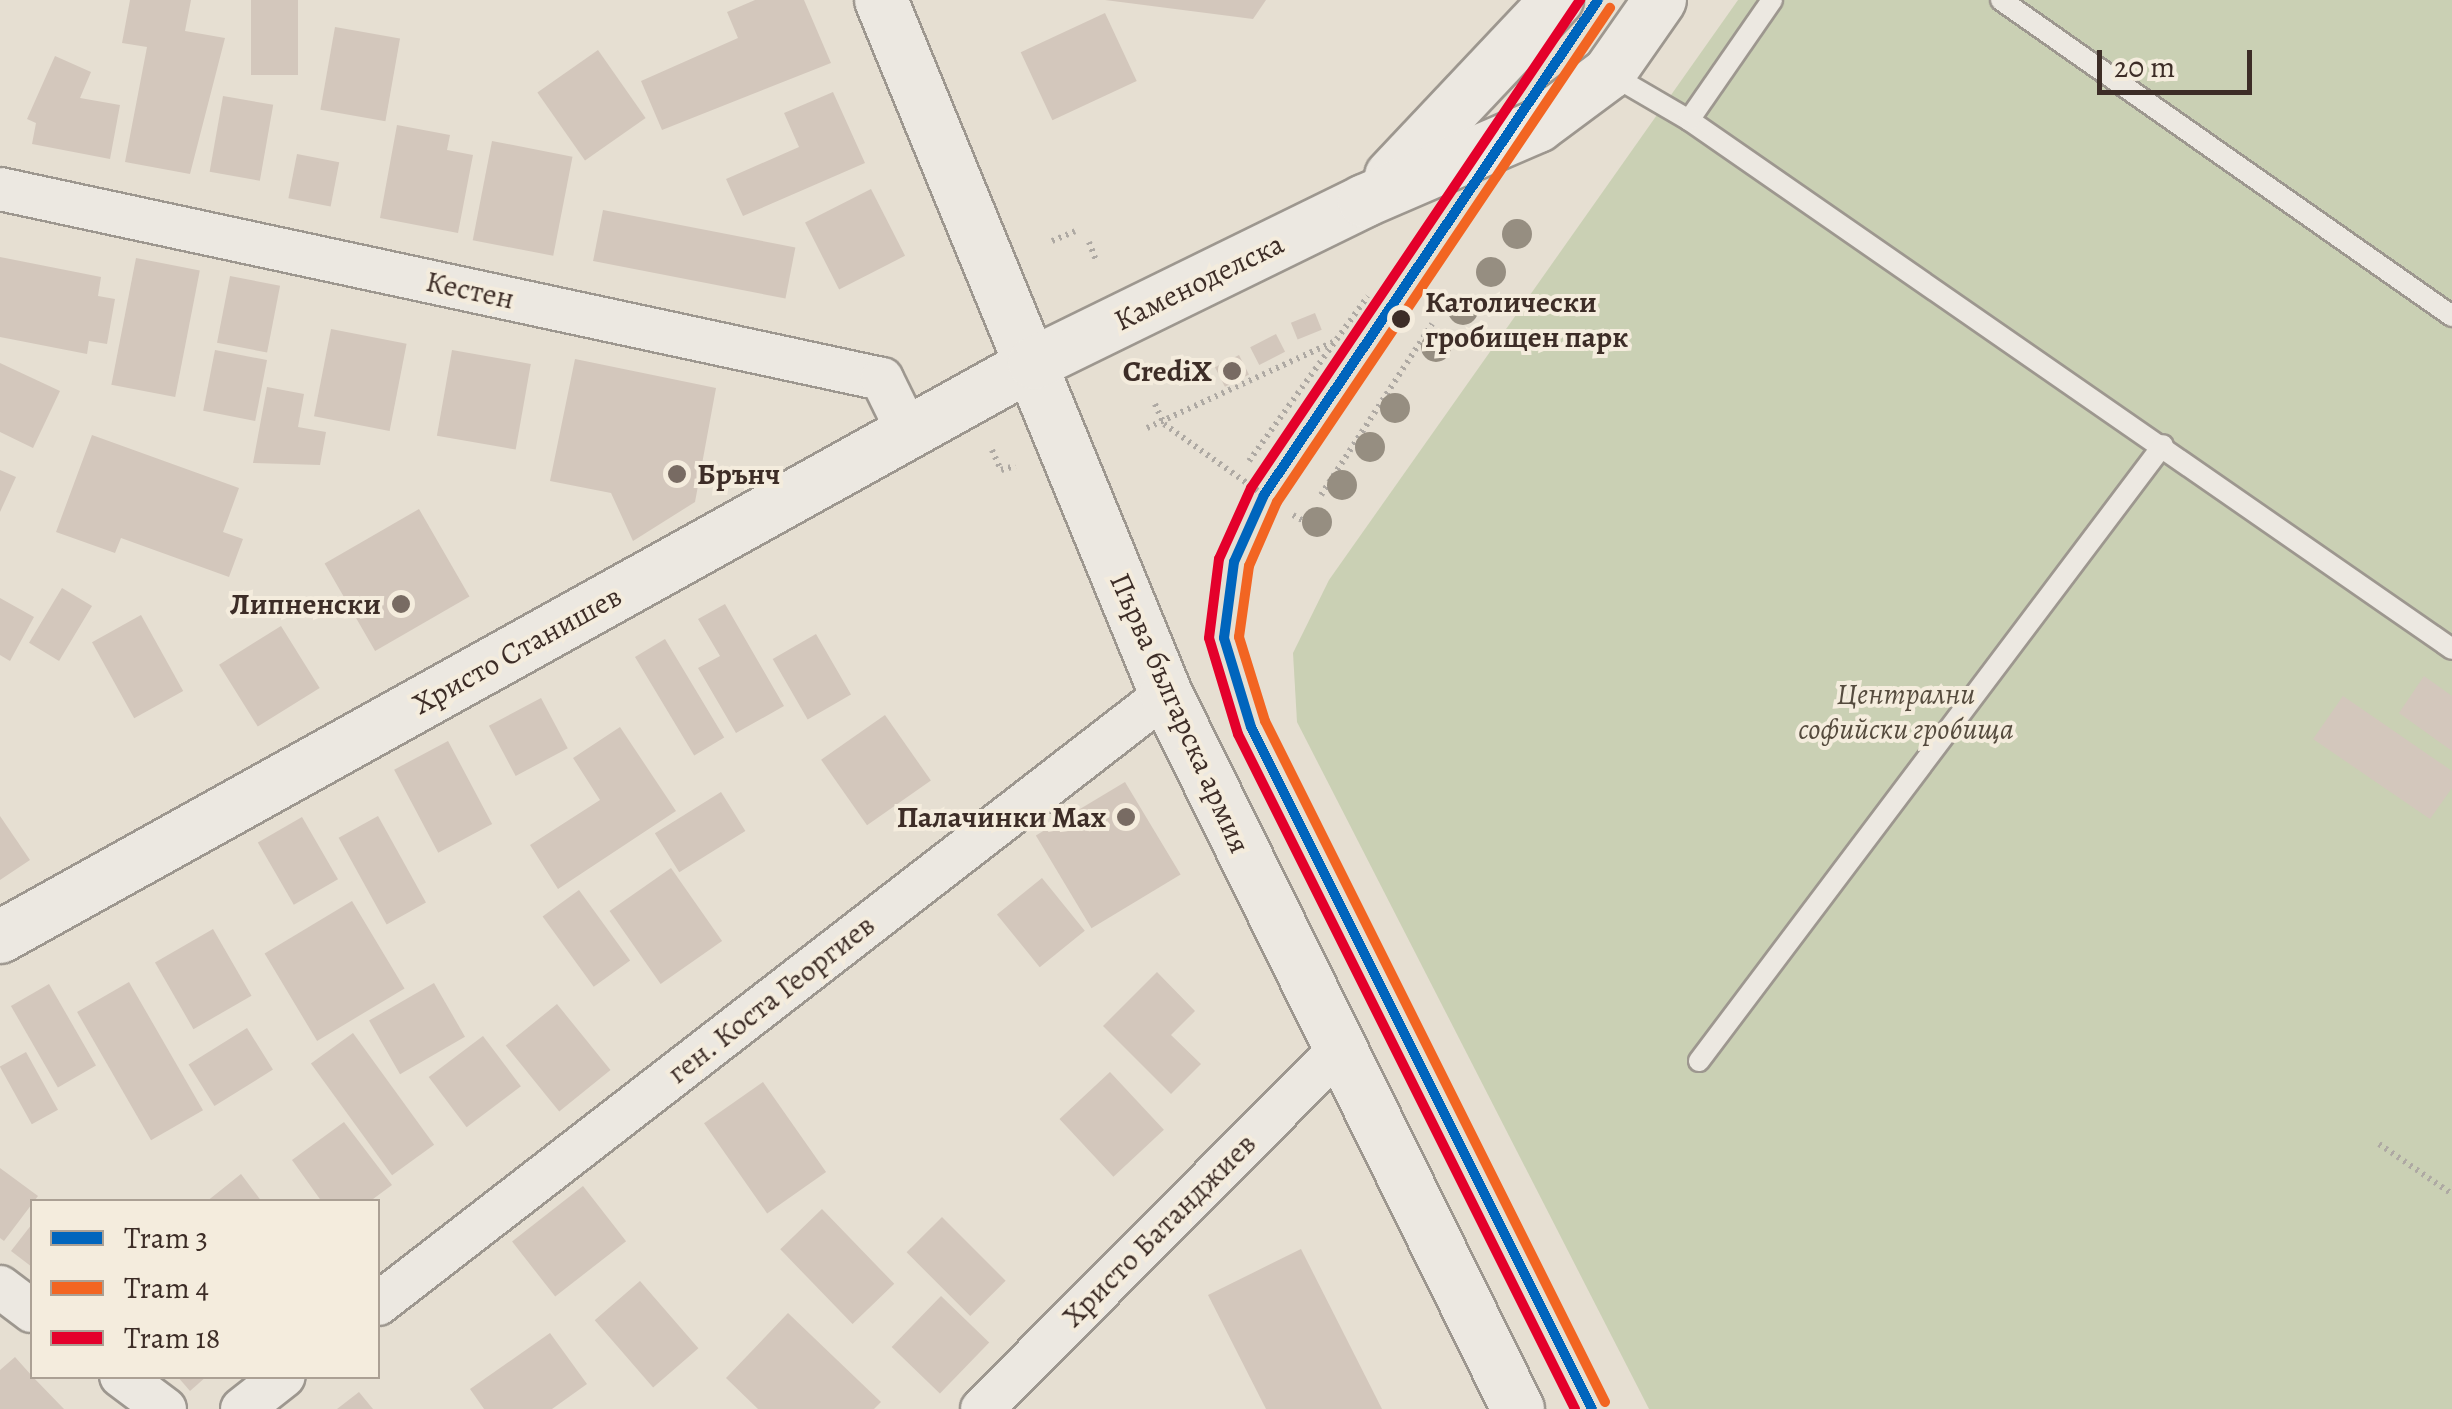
<!DOCTYPE html>
<html>
<head>
<meta charset="utf-8">
<style>
  body { margin:0 }
  #map { position:relative; width:2452px; height:1409px; overflow:hidden; background:#e6dfd2; font-family:Alegreya,serif }
  div>[style] { position:absolute }
  [style*='--x'] { left:calc(var(--x)*1px); top:calc(var(--y)*1px); width:calc(var(--w)*1px); rotate:calc(var(--a)*1deg) }
  .green>* { inset:0; background:#cad0b4 }
  .building>* { inset:0; background:#d3c7bc; transform-origin:0 0 }
  .path>* { height:6px; margin-top:-3px; transform-origin:0; background:repeating-linear-gradient(90deg,#aea9a3 0 2.5px,transparent 0 7.5px) }
  .roads { filter:drop-shadow(2px 0 #9d978f) drop-shadow(-2px 0 #9d978f) drop-shadow(0 2px #9d978f) drop-shadow(0 -2px #9d978f) }
  .service>* { height:20px; margin:-10px; padding:0 10px; transform-origin:10px; border-radius:10px; background:#ece8e1 }
  .minor>* { height:42px; margin:-21px; padding:0 21px; transform-origin:21px; border-radius:21px; background:#ece8e1 }
  .tertiary>* { height:52px; margin:-26px; padding:0 26px; transform-origin:26px; border-radius:26px; background:#ece8e1 }
  .tram-1>* { height:10px; margin:-5px; padding:0 5px; transform-origin:5px; border-radius:5px; background:#0065bd }
  .tram-2>* { height:10px; margin:-5px; padding:0 5px; transform-origin:5px; border-radius:5px; background:#f26522 }
  .tram-3>* { height:10px; margin:-5px; padding:0 5px; transform-origin:5px; border-radius:5px; background:#e4002b }
  .trees>* { width:30px; height:30px; margin:-15px; border-radius:50%; background:#968e81 }
  .dots>* { width:28px; height:28px; translate:-50% -50%; box-sizing:border-box; border:5px solid #f4ecdd; border-radius:50% }
  span { translate:-50% -50%; white-space:nowrap; text-align:center; line-height:1.15; -webkit-text-stroke:8px #f4ecdd; paint-order:stroke }
  .street-label { font-size:30px; color:#3d2d27 }
  .stop-label { font-size:30px; color:#3d2d27; font-weight:700 }
  .left { translate:0 -50%; text-align:left }
  .poi-label { font-size:30px; color:#3d2d27; font-weight:700 }
  .right { translate:-100% -50%; text-align:right }
  .park-label { font-size:30px; color:#554b3e; font-style:italic }
  .legend { position:absolute; left:30px; top:1199px; width:350px; height:180px; box-sizing:border-box; background:#f4ecdd; border:2px solid #aba094; margin:0; padding:12px 18px; list-style:none; font-size:30px; color:#3d2d27 }
  .legend li { display:flex; align-items:center; gap:20px; height:50px }
  .legend b { width:50px; border:2px solid #aba094 }
  .scale { position:absolute; left:2097px; top:50px; width:155px; height:45px; box-sizing:border-box; border:5px solid #3d2d27; border-top:0; padding-left:12px; font-size:30px; line-height:35px; white-space:nowrap; color:#3d2d27; -webkit-text-stroke:8px #f4ecdd; paint-order:stroke }
</style>
</head>
<body>
<div id="map">
  <div class="green">
    <i style="clip-path:polygon(1738px 0,2452px 0,2452px 1409px,1649px 1409px,1297px 722px,1293px 653px,1329px 580px)"></i>
  </div>
  <div class="building">
    <i style="clip-path:polygon(130px 0,191px 0,185px 31px,225px 38px,190px 174px,125px 162px,147px 47px,122px 43px)"></i>
    <i style="left:251px;top:0;width:47px;height:75px"></i>
    <i style="clip-path:polygon(755px 0,804px 0,831px 63px,662px 130px,641px 81px,738px 38px,727px 12px)"></i>
    <i style="clip-path:polygon(1105px 0,1266px 0,1253px 19px)"></i>
    <i style="left:1105px;top:13px;width:75px;height:93px;rotate:65deg"></i>
    <i style="left:335px;top:27px;width:66px;height:84px;rotate:10deg"></i>
    <i style="left:598px;top:50px;width:83px;height:74px;rotate:55deg"></i>
    <i style="clip-path:polygon(55px 56px,91px 72px,80px 98px,120px 105px,110px 159px,32px 144px,36px 123px,27px 119px)"></i>
    <i style="clip-path:polygon(833px 92px,865px 163px,743px 216px,726px 179px,799px 147px,784px 113px)"></i>
    <i style="left:223px;top:96px;width:51px;height:77px;rotate:10deg"></i>
    <i style="clip-path:polygon(397px 125px,450px 135px,447px 150px,473px 155px,458px 233px,380px 218px)"></i>
    <i style="left:492px;top:141px;width:82px;height:101px;rotate:11deg"></i>
    <i style="left:297px;top:154px;width:43px;height:45px;rotate:11deg"></i>
    <i style="left:871px;top:189px;width:75px;height:74px;rotate:63deg"></i>
    <i style="left:603px;top:210px;width:196px;height:52px;rotate:11deg"></i>
    <i style="clip-path:polygon(0 257px,101px 277px,98px 296px,115px 299px,107px 344px,89px 341px,87px 354px,0 337px)"></i>
    <i style="left:136px;top:258px;width:65px;height:129px;rotate:11deg"></i>
    <i style="left:230px;top:276px;width:51px;height:68px;rotate:11deg"></i>
    <i style="left:1315px;top:313px;width:18px;height:26px;rotate:68deg"></i>
    <i style="left:331px;top:329px;width:77px;height:89px;rotate:11deg"></i>
    <i style="left:1276px;top:334px;width:20px;height:29px;rotate:63deg"></i>
    <i style="left:215px;top:350px;width:53px;height:62px;rotate:11deg"></i>
    <i style="left:452px;top:350px;width:80px;height:87px;rotate:10deg"></i>
    <i style="left:1239px;top:355px;width:22px;height:27px;rotate:63deg"></i>
    <i style="clip-path:polygon(575px 359px,716px 388px,695px 502px,633px 541px,611px 493px,550px 481px)"></i>
    <i style="clip-path:polygon(0 363px,60px 391px,33px 448px,0 432px)"></i>
    <i style="clip-path:polygon(267px 387px,304px 394px,298px 427px,326px 432px,320px 465px,253px 463px)"></i>
    <i style="clip-path:polygon(92px 435px,239px 488px,223px 532px,243px 539px,229px 577px,121px 538px,115px 553px,56px 532px)"></i>
    <i style="clip-path:polygon(0 470px,16px 477px,0 512px)"></i>
    <i style="left:419px;top:509px;width:101px;height:109px;rotate:60deg"></i>
    <i style="left:62px;top:588px;width:35px;height:64px;rotate:31deg"></i>
    <i style="clip-path:polygon(0 598px,34px 617px,10px 661px,0 655px)"></i>
    <i style="clip-path:polygon(725px 604px,784px 706px,736px 733px,698px 668px,720px 656px,698px 619px)"></i>
    <i style="left:141px;top:615px;width:87px;height:56px;rotate:61deg"></i>
    <i style="left:281px;top:626px;width:73px;height:73px;rotate:58deg"></i>
    <i style="left:816px;top:634px;width:70px;height:50px;rotate:60deg"></i>
    <i style="left:665px;top:639px;width:115px;height:35px;rotate:59deg"></i>
    <i style="clip-path:polygon(2424px 676px,2452px 696px,2452px 751px,2399px 713px)"></i>
    <i style="clip-path:polygon(2343px 696px,2452px 771px,2452px 788px,2430px 819px,2313px 739px)"></i>
    <i style="left:541px;top:698px;width:57px;height:59px;rotate:62deg"></i>
    <i style="left:885px;top:715px;width:80px;height:78px;rotate:55deg"></i>
    <i style="clip-path:polygon(620px 727px,676px 811px,558px 889px,530px 845px,600px 800px,573px 758px)"></i>
    <i style="left:448px;top:741px;width:94px;height:61px;rotate:62deg"></i>
    <i style="left:1125px;top:782px;width:108px;height:104px;rotate:59deg"></i>
    <i style="left:721px;top:792px;width:46px;height:78px;rotate:58deg"></i>
    <i style="clip-path:polygon(0 816px,30px 860px,0 880px)"></i>
    <i style="left:378px;top:816px;width:99px;height:45px;rotate:61deg"></i>
    <i style="left:302px;top:817px;width:72px;height:51px;rotate:60deg"></i>
    <i style="left:671px;top:868px;width:89px;height:75px;rotate:55deg"></i>
    <i style="left:1042px;top:878px;width:68px;height:58px;rotate:51deg"></i>
    <i style="left:579px;top:890px;width:87px;height:45px;rotate:54deg"></i>
    <i style="left:352px;top:901px;width:102px;height:102px;rotate:59deg"></i>
    <i style="left:213px;top:929px;width:77px;height:67px;rotate:60deg"></i>
    <i style="clip-path:polygon(1157px 972px,1195px 1011px,1171px 1035px,1201px 1064px,1171px 1094px,1103px 1026px)"></i>
    <i style="left:129px;top:982px;width:148px;height:60px;rotate:60deg"></i>
    <i style="left:434px;top:983px;width:62px;height:75px;rotate:60deg"></i>
    <i style="left:49px;top:984px;width:94px;height:44px;rotate:60deg"></i>
    <i style="left:557px;top:1004px;width:85px;height:66px;rotate:51deg"></i>
    <i style="left:247px;top:1028px;width:49px;height:69px;rotate:58deg"></i>
    <i style="left:353px;top:1033px;width:138px;height:52px;rotate:54deg"></i>
    <i style="left:483px;top:1036px;width:63px;height:68px;rotate:53deg"></i>
    <i style="left:26px;top:1052px;width:66px;height:30px;rotate:61deg"></i>
    <i style="left:1110px;top:1072px;width:79px;height:69px;rotate:47deg"></i>
    <i style="left:763px;top:1082px;width:110px;height:72px;rotate:55deg"></i>
    <i style="clip-path:polygon(344px 1122px,392px 1185px,369px 1202px,322px 1202px,292px 1160px)"></i>
    <i style="clip-path:polygon(0 1168px,38px 1196px,4px 1241px,0 1238px)"></i>
    <i style="clip-path:polygon(241px 1174px,262px 1202px,206px 1202px)"></i>
    <i style="left:583px;top:1186px;width:70px;height:90px;rotate:52deg"></i>
    <i style="left:822px;top:1209px;width:104px;height:58px;rotate:46deg"></i>
    <i style="left:942px;top:1217px;width:90px;height:50px;rotate:45deg"></i>
    <i style="clip-path:polygon(32px 1224px,32px 1267px,11px 1251px)"></i>
    <i style="clip-path:polygon(1301px 1249px,1382px 1409px,1266px 1409px,1208px 1295px)"></i>
    <i style="left:640px;top:1281px;width:89px;height:60px;rotate:49deg"></i>
    <i style="left:941px;top:1296px;width:67px;height:71px;rotate:44deg"></i>
    <i style="clip-path:polygon(788px 1313px,881px 1402px,874px 1409px,758px 1409px,726px 1378px)"></i>
    <i style="clip-path:polygon(550px 1333px,587px 1384px,552px 1409px,484px 1409px,470px 1389px)"></i>
    <i style="clip-path:polygon(15px 1357px,32px 1376px,64px 1409px,0 1409px,0 1370px)"></i>
    <i style="clip-path:polygon(177px 1376px,207px 1376px,190px 1391px)"></i>
    <i style="clip-path:polygon(359px 1392px,373px 1409px,337px 1409px)"></i>
  </div>
  <div class="path">
    <i style="--x:1052;--y:241;--w:25;--a:-23"></i>
    <i style="--x:1089;--y:242;--w:19;--a:69"></i>
    <i style="--x:1155;--y:404;--w:22;--a:66"></i>
    <i style="--x:1164;--y:424;--w:115;--a:35.5"></i>
    <i style="--x:1147;--y:428;--w:207;--a:-24.8"></i>
    <i style="--x:992;--y:450;--w:22;--a:66"></i>
    <i style="--x:1001;--y:470;--w:15;--a:-16"></i>
    <i style="--x:1249;--y:461;--w:203;--a:-54.2"></i>
    <i style="--x:1321;--y:495;--w:204;--a:-57"></i>
    <i style="--x:1293;--y:515;--w:13;--a:29"></i>
    <i style="--x:2379;--y:1144;--w:88;--a:34.4"></i>
  </div>
  <div class="roads">
    <div class="service">
      <i style="--x:2001;--y:0;--w:551;--a:35.02"></i>
      <i style="--x:1610;--y:74;--w:91;--a:30.2"></i>
      <i style="--x:1689;--y:120;--w:928;--a:34.73"></i>
      <i style="--x:1689;--y:120;--w:146;--a:-55.3"></i>
      <i style="--x:1699;--y:1061;--w:771;--a:-53.01"></i>
    </div>
    <div class="minor">
      <i style="--x:0;--y:189;--w:902;--a:12.16"></i>
      <i style="--x:882;--y:379;--w:59;--a:63.9"></i>
      <i style="--x:0;--y:1287;--w:40;--a:37"></i>
      <i style="--x:378;--y:1304;--w:997;--a:-37.74"></i>
      <i style="--x:121;--y:1376;--w:55;--a:36.9"></i>
      <i style="--x:242;--y:1409;--w:53;--a:-38.2"></i>
      <i style="--x:982;--y:1409;--w:503;--a:-45.16"></i>
    </div>
    <div class="tertiary">
      <i style="--x:881;--y:0;--w:750;--a:67.67"></i>
      <i style="--x:1166;--y:694;--w:797;--a:63.79"></i>
      <i style="--x:1391;--y:176;--w:242;--a:-46.7"></i>
      <i style="--x:0;--y:937;--w:1183;--a:-29.04"></i>
      <i style="--x:1034;--y:363;--w:368;--a:-26.1"></i>
      <i style="--x:1364;--y:201;--w:189;--a:-23.3"></i>
      <i style="--x:1538;--y:126;--w:89;--a:-36.7"></i>
      <i style="--x:1609;--y:73;--w:89;--a:-55.1"></i>
    </div>
  </div>
  <div class="tram-1">
    <i style="--x:1592;--y:1409;--w:762;--a:-116.57"></i>
    <i style="--x:1251;--y:727;--w:93;--a:-106.9"></i>
    <i style="--x:1224;--y:638;--w:77;--a:-82.5"></i>
    <i style="--x:1234;--y:562;--w:73;--a:-65.9"></i>
    <i style="--x:1264;--y:495;--w:597;--a:-55.99"></i>
  </div>
  <div class="tram-2">
    <i style="--x:1605;--y:1402;--w:761;--a:-116.53"></i>
    <i style="--x:1265;--y:721;--w:88;--a:-107.2"></i>
    <i style="--x:1239;--y:637;--w:72;--a:-82"></i>
    <i style="--x:1249;--y:566;--w:70;--a:-66.4"></i>
    <i style="--x:1277;--y:502;--w:596;--a:-56.02"></i>
  </div>
  <div class="tram-3">
    <i style="--x:1575;--y:1409;--w:754;--a:-116.53"></i>
    <i style="--x:1238;--y:734;--w:100;--a:-106.8"></i>
    <i style="--x:1209;--y:638;--w:80;--a:-82.8"></i>
    <i style="--x:1219;--y:559;--w:78;--a:-65.7"></i>
    <i style="--x:1251;--y:488;--w:589;--a:-56.01"></i>
  </div>
  <div class="trees">
    <i style="left:1517px;top:234px"></i>
    <i style="left:1491px;top:272px"></i>
    <i style="left:1463px;top:310px"></i>
    <i style="left:1436px;top:347px"></i>
    <i style="left:1395px;top:408px"></i>
    <i style="left:1370px;top:447px"></i>
    <i style="left:1342px;top:485px"></i>
    <i style="left:1317px;top:522px"></i>
  </div>
  <div class="dots">
    <i style="left:1401px;top:319px;background:#3d2d27"></i>
    <i style="left:1232px;top:371px;background:#786b63"></i>
    <i style="left:677px;top:474px;background:#786b63"></i>
    <i style="left:401px;top:604px;background:#786b63"></i>
    <i style="left:1126px;top:817px;background:#786b63"></i>
  </div>
  <div class="street-label">
    <span style="left:1199px;top:282px;rotate:-26deg">Каменоделска</span>
    <span style="left:470px;top:290px;rotate:12deg">Кестен</span>
    <span style="left:517px;top:650px;rotate:-29deg">Христо Станишев</span>
    <span style="left:1180px;top:713px;rotate:66deg">Първа българска армия</span>
    <span style="left:771px;top:999px;rotate:-38deg">ген. Коста Георгиев</span>
    <span style="left:1159px;top:1230px;rotate:-45deg">Христо Батанджиев</span>
  </div>
  <div class="stop-label">
    <span class="left" style="left:1425px;top:319px">Католически<br>гробищен парк</span>
  </div>
  <div class="poi-label">
    <span class="right" style="left:1212px;top:371px">CrediX</span>
    <span class="left" style="left:697px;top:474px">Брънч</span>
    <span class="right" style="left:381px;top:604px">Липненски</span>
    <span class="right" style="left:1106px;top:817px">Палачинки Max</span>
  </div>
  <div class="park-label">
    <span style="left:1906px;top:711px">Централни<br>софийски гробища</span>
  </div>
  <ul class="legend">
  <li><b style="height:12px;background:#0065bd"></b>Tram 3</li>
  <li><b style="height:12px;background:#f26522"></b>Tram 4</li>
  <li><b style="height:12px;background:#e4002b"></b>Tram 18</li>
  </ul>
  <div class="scale">20 m</div>
</div>
</body>
</html>
